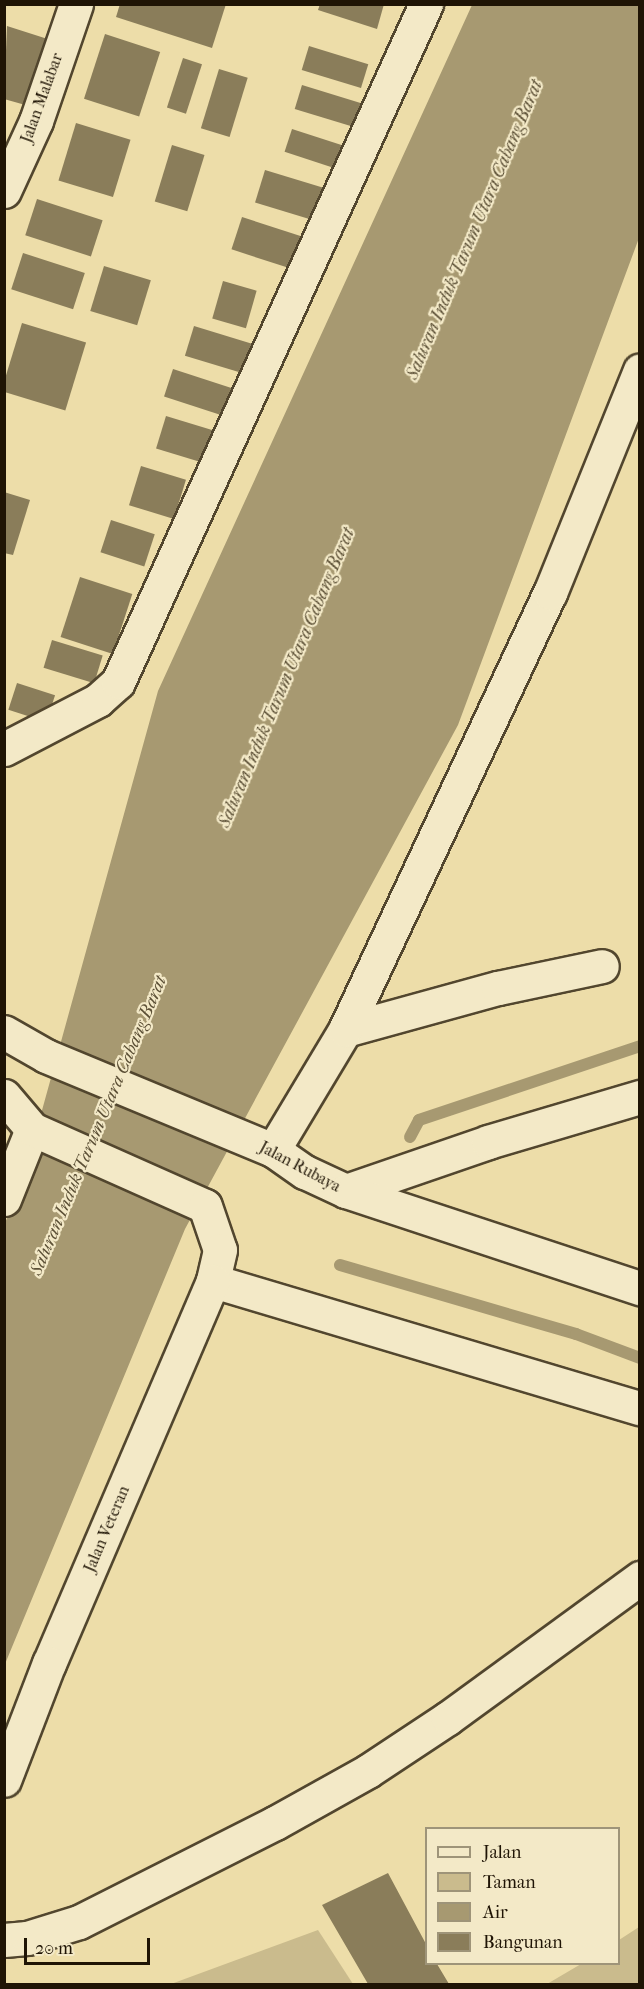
<!DOCTYPE html>
<html>
<head>
<meta charset="utf-8">
<style>
  body { margin:0 }
  #map { position:relative; width:644px; height:1989px; overflow:hidden; background:#eddda9; font-family:"IM FELL French Canon",serif }
  div>[style] { position:absolute }
  [style*='--x'] { left:calc(var(--x)*1px); top:calc(var(--y)*1px); width:calc(var(--w)*1px); rotate:calc(var(--a)*1deg) }
  .green>* { inset:0; background:#cabb8d }
  .water>* { inset:0; background:#a79971 }
  .stream>* { height:12px; margin:-6px; padding:0 6px; transform-origin:6px; border-radius:6px; background:#a79971 }
  .building>* { inset:0; background:#8a7d5a; transform-origin:0 0 }
  .roads { filter:drop-shadow(2px 0 #52462e) drop-shadow(-2px 0 #52462e) drop-shadow(0 2px #52462e) drop-shadow(0 -2px #52462e) }
  .street>* { height:33px; margin:-16.5px; padding:0 16.5px; transform-origin:16.5px; border-radius:16.5px; background:#f3e9c7 }
  .secondary>* { height:33px; margin:-16.5px; padding:0 16.5px; transform-origin:16.5px; border-radius:16.5px; background:#f3e9c7 }
  span { translate:-50% -50%; white-space:nowrap; text-align:center; line-height:1.15; -webkit-text-stroke:4.5px #f3e9c7; paint-order:stroke }
  .street-label { font-size:16px; color:#1f1405 }
  .water-label { font-size:18px; color:#5c5036; font-style:italic }
  .frame { position:absolute; inset:0; border:6px solid #1f1405; pointer-events:none }
  .legend { position:absolute; left:425px; top:1827px; width:195px; height:138px; box-sizing:border-box; background:#f3e9c7; border:2px solid #9e9479; margin:0; padding:8px 10px; list-style:none; font-size:18px; color:#1f1405 }
  .legend li { display:flex; align-items:center; gap:12px; height:30px }
  .legend b { width:30px; border:2px solid #9e9479 }
  .scale { position:absolute; left:24px; top:1938px; width:126px; height:27px; box-sizing:border-box; border:3px solid #1f1405; border-top:0; padding-left:8px; font-size:18px; line-height:21px; white-space:nowrap; color:#1f1405; -webkit-text-stroke:4px #f3e9c7; paint-order:stroke }
</style>
</head>
<body>
<div id="map">
  <div class="green">
    <i style="clip-path:polygon(639px 1927px,639px 1984px,547px 1984px,581px 1964px,618px 1964px,619px 1940px)"></i>
    <i style="clip-path:polygon(318px 1930px,353px 1984px,171px 1984px)"></i>
  </div>
  <div class="water">
    <i style="clip-path:polygon(472px 5px,639px 5px,639px 238px,458px 725px,185px 1229px,5px 1664px,5px 1223px,23px 1179px,158px 691px)"></i>
  </div>
  <div class="stream">
    <i style="--x:410;--y:1137;--w:19;--a:-62"></i>
    <i style="--x:419;--y:1120;--w:233;--a:-18.5"></i>
    <i style="--x:340;--y:1265;--w:246;--a:16.3"></i>
    <i style="--x:576;--y:1334;--w:68;--a:20.6"></i>
  </div>
  <div class="building">
    <i style="clip-path:polygon(120px 4px,226px 4px,212px 48px,116px 17px)"></i>
    <i style="clip-path:polygon(320px 4px,384px 4px,377px 29px,318px 10px)"></i>
    <i style="clip-path:polygon(7px 26px,57px 42px,36px 108px,4px 99px)"></i>
    <i style="left:105px;top:34px;width:58px;height:68px;rotate:18deg"></i>
    <i style="left:309px;top:46px;width:62px;height:25px;rotate:17deg"></i>
    <i style="left:183px;top:58px;width:20px;height:52px;rotate:18deg"></i>
    <i style="left:219px;top:69px;width:30px;height:62px;rotate:17deg"></i>
    <i style="left:302px;top:85px;width:62px;height:25px;rotate:17deg"></i>
    <i style="left:76px;top:123px;width:57px;height:60px;rotate:17deg"></i>
    <i style="left:292px;top:129px;width:52px;height:24px;rotate:18deg"></i>
    <i style="left:172px;top:145px;width:34px;height:59px;rotate:17deg"></i>
    <i style="left:265px;top:170px;width:61px;height:34px;rotate:17deg"></i>
    <i style="left:37px;top:199px;width:69px;height:38px;rotate:18deg"></i>
    <i style="left:242px;top:217px;width:68px;height:34px;rotate:18deg"></i>
    <i style="left:23px;top:253px;width:65px;height:38px;rotate:18deg"></i>
    <i style="left:104px;top:266px;width:49px;height:47px;rotate:17deg"></i>
    <i style="left:223px;top:281px;width:35px;height:39px;rotate:16deg"></i>
    <i style="left:22px;top:323px;width:67px;height:71px;rotate:17deg"></i>
    <i style="left:194px;top:326px;width:64px;height:31px;rotate:17deg"></i>
    <i style="left:173px;top:369px;width:63px;height:29px;rotate:18deg"></i>
    <i style="left:166px;top:416px;width:49px;height:34px;rotate:17deg"></i>
    <i style="left:141px;top:466px;width:47px;height:41px;rotate:17deg"></i>
    <i style="clip-path:polygon(4px 492px,30px 500px,13px 555px,4px 553px)"></i>
    <i style="left:111px;top:520px;width:46px;height:34px;rotate:18deg"></i>
    <i style="left:80px;top:577px;width:55px;height:63px;rotate:18deg"></i>
    <i style="left:52px;top:640px;width:53px;height:29px;rotate:17deg"></i>
    <i style="left:17px;top:683px;width:40px;height:28px;rotate:18deg"></i>
    <i style="clip-path:polygon(388px 1873px,426px 1944px,426px 1964px,437px 1964px,449px 1984px,368px 1984px,322px 1905px)"></i>
  </div>
  <div class="roads">
    <div class="street">
      <i style="--x:4;--y:191;--w:77;--a:-65.4"></i>
      <i style="--x:36;--y:121;--w:124;--a:-71.1"></i>
      <i style="--x:4;--y:749;--w:106;--a:-27.5"></i>
      <i style="--x:98;--y:700;--w:27;--a:-42"></i>
      <i style="--x:118;--y:682;--w:745;--a:-65.57"></i>
      <i style="--x:345;--y:1030;--w:159;--a:-15.4"></i>
      <i style="--x:498;--y:988;--w:106;--a:-11.9"></i>
      <i style="--x:273;--y:1150;--w:140;--a:-59"></i>
      <i style="--x:345;--y:1030;--w:483;--a:-64.9"></i>
      <i style="--x:550;--y:593;--w:240;--a:-68"></i>
      <i style="--x:346;--y:1191;--w:150;--a:-19"></i>
      <i style="--x:488;--y:1142;--w:159;--a:-16.5"></i>
      <i style="--x:4;--y:1199;--w:75;--a:-68.2"></i>
      <i style="--x:213;--y:1281;--w:445;--a:16.6"></i>
      <i style="--x:4;--y:1940;--w:23;--a:-5"></i>
      <i style="--x:27;--y:1938;--w:54;--a:-17.1"></i>
      <i style="--x:79;--y:1922;--w:220;--a:-26.8"></i>
      <i style="--x:275;--y:1823;--w:107;--a:-29.2"></i>
      <i style="--x:368;--y:1771;--w:96;--a:-33.5"></i>
      <i style="--x:448;--y:1718;--w:238;--a:-36.1"></i>
    </div>
    <div class="secondary">
      <i style="--x:4;--y:1032;--w:48;--a:29.7"></i>
      <i style="--x:46;--y:1056;--w:246;--a:22.5"></i>
      <i style="--x:273;--y:1150;--w:39;--a:35"></i>
      <i style="--x:305;--y:1172;--w:45;--a:24.9"></i>
      <i style="--x:346;--y:1191;--w:310;--a:18.3"></i>
      <i style="--x:4;--y:1096;--w:43;--a:49.7"></i>
      <i style="--x:32;--y:1129;--w:189;--a:24"></i>
      <i style="--x:205;--y:1206;--w:46;--a:71.2"></i>
      <i style="--x:220;--y:1250;--w:32;--a:103"></i>
      <i style="--x:213;--y:1281;--w:416;--a:113.2"></i>
      <i style="--x:49;--y:1663;--w:125;--a:111"></i>
    </div>
  </div>
  <div class="street-label">
    <span style="left:42px;top:98px;rotate:-70deg">Jalan Malabar</span>
    <span style="left:300px;top:1167px;rotate:28deg">Jalan Rubaya</span>
    <span style="left:107px;top:1529px;rotate:-67deg">Jalan Veteran</span>
  </div>
  <div class="water-label">
    <span style="left:475px;top:230px;rotate:-67deg">Saluran Induk Tarum Utara Cabang Barat</span>
    <span style="left:287px;top:678px;rotate:-67deg">Saluran Induk Tarum Utara Cabang Barat</span>
    <span style="left:99px;top:1126px;rotate:-67deg">Saluran Induk Tarum Utara Cabang Barat</span>
  </div>
  <div class="frame"></div>
  <ul class="legend">
  <li><b style="height:8px;background:#f3e9c7"></b>Jalan</li>
  <li><b style="height:16px;background:#cabb8d"></b>Taman</li>
  <li><b style="height:16px;background:#a79971"></b>Air</li>
  <li><b style="height:16px;background:#8a7d5a"></b>Bangunan</li>
  </ul>
  <div class="scale">20 m</div>
</div>
</body>
</html>
